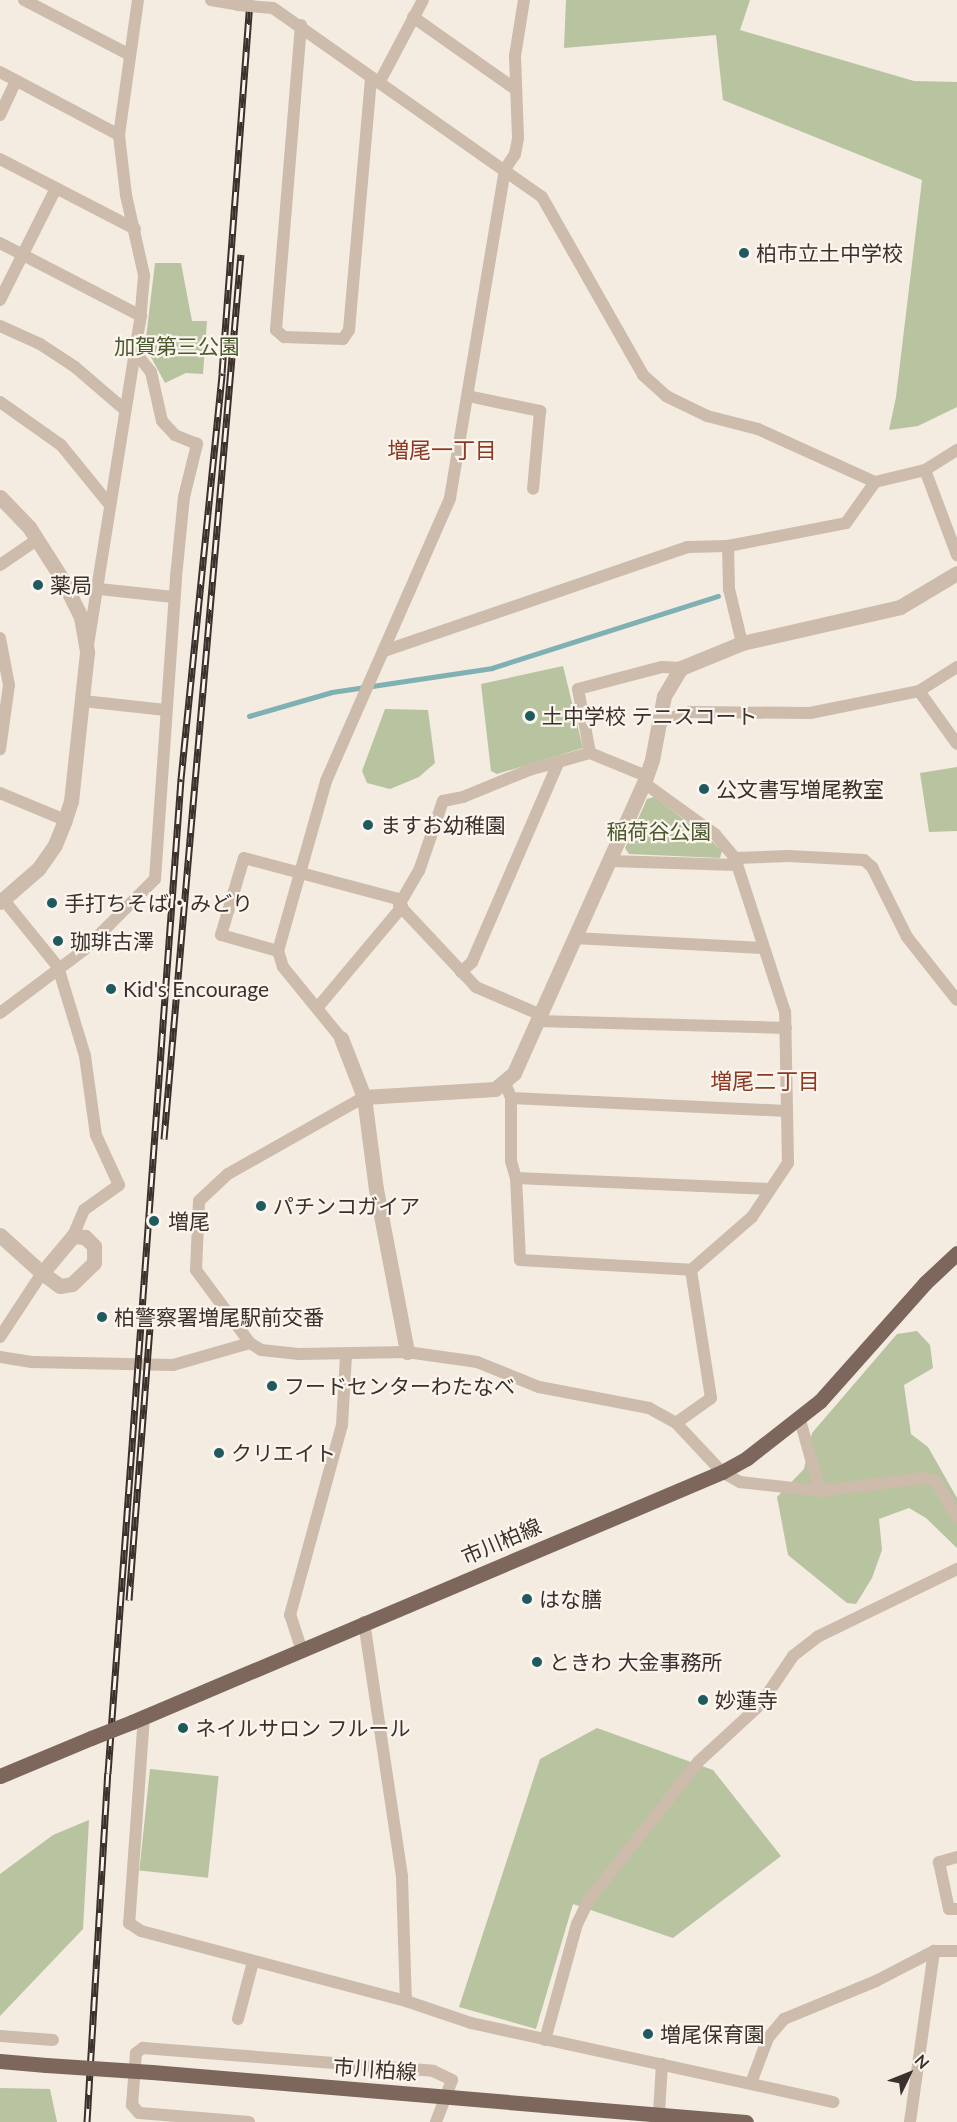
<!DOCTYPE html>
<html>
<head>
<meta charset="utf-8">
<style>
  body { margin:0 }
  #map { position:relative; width:957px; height:2122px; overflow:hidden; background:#f4ebe1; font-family:Lato,"Noto Sans JP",sans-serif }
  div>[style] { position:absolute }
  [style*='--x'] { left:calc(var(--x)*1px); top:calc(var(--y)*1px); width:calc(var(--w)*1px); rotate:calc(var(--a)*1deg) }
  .green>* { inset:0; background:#b8c4a0; transform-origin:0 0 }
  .stream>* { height:4.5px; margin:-2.25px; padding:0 2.25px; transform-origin:2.25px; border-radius:2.25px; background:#7fb0b2 }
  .minor>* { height:12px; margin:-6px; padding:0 6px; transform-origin:6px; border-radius:6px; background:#cdbbac }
  .tertiary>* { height:15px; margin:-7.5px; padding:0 7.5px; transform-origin:7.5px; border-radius:7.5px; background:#cdbbac }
  .primary>* { height:15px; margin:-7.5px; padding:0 7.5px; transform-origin:7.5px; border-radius:7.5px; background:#7d675c }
  .rail>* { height:7px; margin-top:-3.5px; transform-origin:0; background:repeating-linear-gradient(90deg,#fbf5ee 0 14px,#3b302b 0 28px); box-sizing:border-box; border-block:2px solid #3b302b }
  .minor-bridge>* { height:12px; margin:-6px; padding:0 6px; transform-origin:6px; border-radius:6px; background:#cdbbac }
  .primary-bridge>* { height:15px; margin:-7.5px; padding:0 7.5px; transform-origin:7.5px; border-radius:7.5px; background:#7d675c }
  .dots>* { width:16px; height:16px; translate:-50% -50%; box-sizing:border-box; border:3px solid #fbf5ee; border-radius:50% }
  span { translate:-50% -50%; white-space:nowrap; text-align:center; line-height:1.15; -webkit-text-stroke:4.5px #fbf5ee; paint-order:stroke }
  .poi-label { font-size:21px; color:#3b302b }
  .left { translate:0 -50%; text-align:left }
  .park-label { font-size:21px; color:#4a5a2e }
  .street-label { font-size:21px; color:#3b302b }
  .neighbourhood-label { font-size:22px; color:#8c3b22 }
  .north { position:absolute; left:879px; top:2044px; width:60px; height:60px; -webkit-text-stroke:4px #fbf5ee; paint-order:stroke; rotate:47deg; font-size:16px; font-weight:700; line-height:24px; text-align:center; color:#3b302b }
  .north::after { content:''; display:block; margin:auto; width:21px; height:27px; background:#3b302b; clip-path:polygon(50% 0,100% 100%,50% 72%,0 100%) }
</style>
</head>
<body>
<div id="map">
  <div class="green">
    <i style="clip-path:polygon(566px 0,750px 0,740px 30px,914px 81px,957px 82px,957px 407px,918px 426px,889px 430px,896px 397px,922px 180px,723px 100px,716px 35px,564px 48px)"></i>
    <i style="clip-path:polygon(155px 263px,181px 263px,192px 321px,207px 321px,203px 374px,186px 373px,165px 383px,145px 346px)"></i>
    <i style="clip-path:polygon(563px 666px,583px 748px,497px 774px,491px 771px,481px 684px)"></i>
    <i style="clip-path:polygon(385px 709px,428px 710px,435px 763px,419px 777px,390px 789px,367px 783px,362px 771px)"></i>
    <i style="clip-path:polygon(957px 767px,957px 831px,929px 832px,920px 773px)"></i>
    <i style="clip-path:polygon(654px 797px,710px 839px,722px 851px,720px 858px,629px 854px,625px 848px,647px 799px)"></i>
    <i style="clip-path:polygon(917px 1331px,930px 1345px,933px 1368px,904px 1385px,911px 1434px,928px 1447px,957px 1498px,957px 1548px,926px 1518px,909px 1508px,879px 1519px,882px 1550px,872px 1578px,856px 1604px,847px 1603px,788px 1555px,777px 1497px,804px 1469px,812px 1433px,897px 1334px)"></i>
    <i style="clip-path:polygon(597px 1728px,713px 1770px,781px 1856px,673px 1938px,573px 1904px,536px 2029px,459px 2007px,540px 1759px)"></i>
    <i style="left:150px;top:1769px;width:69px;height:102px;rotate:6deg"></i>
    <i style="clip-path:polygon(89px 1820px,83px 1929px,0 2016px,0 1874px,53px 1835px)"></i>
    <i style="clip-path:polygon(0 2088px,50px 2089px,57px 2122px,0 2122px)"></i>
  </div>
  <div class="stream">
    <i style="--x:249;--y:716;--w:86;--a:-16.1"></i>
    <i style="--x:332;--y:692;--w:162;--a:-8.5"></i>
    <i style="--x:492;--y:668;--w:237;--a:-17.7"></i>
  </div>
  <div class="minor">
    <i style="--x:24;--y:0;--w:117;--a:27.4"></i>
    <i style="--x:211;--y:0;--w:27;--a:10"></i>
    <i style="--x:273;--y:8;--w:329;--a:35.1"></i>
    <i style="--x:542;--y:197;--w:205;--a:60.4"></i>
    <i style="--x:643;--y:375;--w:31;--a:42"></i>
    <i style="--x:666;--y:396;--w:46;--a:26"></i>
    <i style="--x:707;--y:416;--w:53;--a:14.3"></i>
    <i style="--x:758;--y:429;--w:128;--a:24.4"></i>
    <i style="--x:875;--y:482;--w:51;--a:-13.5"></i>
    <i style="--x:925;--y:470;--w:38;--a:-32"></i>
    <i style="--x:413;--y:17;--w:125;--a:35.2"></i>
    <i style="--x:301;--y:25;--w:306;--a:94.7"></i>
    <i style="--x:276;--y:330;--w:11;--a:41"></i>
    <i style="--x:284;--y:337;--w:59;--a:1.9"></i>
    <i style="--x:343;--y:339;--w:11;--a:-56"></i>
    <i style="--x:349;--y:330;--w:254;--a:-85"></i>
    <i style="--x:0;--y:72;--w:135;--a:27.9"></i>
    <i style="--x:379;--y:83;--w:94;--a:-62.1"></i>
    <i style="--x:0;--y:115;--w:38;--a:-65"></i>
    <i style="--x:0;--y:159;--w:152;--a:27.4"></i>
    <i style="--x:0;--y:243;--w:159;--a:27.4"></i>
    <i style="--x:0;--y:300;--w:125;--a:-63.4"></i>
    <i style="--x:0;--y:326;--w:44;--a:24.2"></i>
    <i style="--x:40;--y:344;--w:42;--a:33.3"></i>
    <i style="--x:75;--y:367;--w:66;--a:40.7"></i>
    <i style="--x:468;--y:396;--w:74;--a:11.8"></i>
    <i style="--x:540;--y:411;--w:78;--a:95.1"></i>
    <i style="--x:0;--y:402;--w:75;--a:35.2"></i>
    <i style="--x:61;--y:445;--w:77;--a:50.8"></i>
    <i style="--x:925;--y:470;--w:91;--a:69.4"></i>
    <i style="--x:0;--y:565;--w:46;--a:-34.4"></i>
    <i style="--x:99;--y:589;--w:75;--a:6.1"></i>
    <i style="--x:0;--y:638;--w:48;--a:79.2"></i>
    <i style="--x:9;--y:685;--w:65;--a:98"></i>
    <i style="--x:742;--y:643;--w:56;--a:-103.5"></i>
    <i style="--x:729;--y:589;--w:43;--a:-91.3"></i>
    <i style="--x:728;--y:546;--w:120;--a:-11"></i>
    <i style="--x:846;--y:523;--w:50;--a:-54.7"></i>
    <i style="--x:88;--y:645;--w:327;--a:-80.9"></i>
    <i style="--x:140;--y:322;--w:47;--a:-85.1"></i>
    <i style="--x:144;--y:275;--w:82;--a:-102.7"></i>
    <i style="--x:126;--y:195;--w:60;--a:-96.7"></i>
    <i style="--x:119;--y:135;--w:136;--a:-82"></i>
    <i style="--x:384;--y:651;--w:321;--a:-18.9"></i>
    <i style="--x:688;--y:547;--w:40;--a:-1.4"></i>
    <i style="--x:919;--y:691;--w:65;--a:54.4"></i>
    <i style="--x:83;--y:701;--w:83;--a:6.2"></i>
    <i style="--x:658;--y:722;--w:34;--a:-17"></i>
    <i style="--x:691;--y:712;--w:119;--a:0.5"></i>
    <i style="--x:810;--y:713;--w:111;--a:-11.4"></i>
    <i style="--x:919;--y:691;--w:45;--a:-32.3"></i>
    <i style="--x:590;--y:753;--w:65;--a:-100.6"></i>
    <i style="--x:578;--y:689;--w:87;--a:-14.7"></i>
    <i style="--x:662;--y:667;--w:19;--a:3"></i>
    <i style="--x:0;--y:793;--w:70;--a:22.6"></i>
    <i style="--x:735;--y:858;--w:54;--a:-2.1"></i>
    <i style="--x:789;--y:856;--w:75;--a:3.1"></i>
    <i style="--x:864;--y:860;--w:11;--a:41"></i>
    <i style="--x:872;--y:867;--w:78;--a:63.4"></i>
    <i style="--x:907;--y:937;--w:80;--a:51.6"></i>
    <i style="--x:610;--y:861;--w:127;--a:1.8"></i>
    <i style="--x:3;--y:899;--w:87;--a:51"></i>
    <i style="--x:58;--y:967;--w:93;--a:73.1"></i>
    <i style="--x:85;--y:1056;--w:80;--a:82.1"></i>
    <i style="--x:96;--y:1135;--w:55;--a:65.3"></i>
    <i style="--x:119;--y:1185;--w:43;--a:144.5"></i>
    <i style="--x:84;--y:1210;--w:28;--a:113"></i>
    <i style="--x:574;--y:938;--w:189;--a:3"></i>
    <i style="--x:278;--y:951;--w:59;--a:-164.3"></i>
    <i style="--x:221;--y:935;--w:80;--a:-73.4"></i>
    <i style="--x:244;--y:858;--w:163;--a:14.9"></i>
    <i style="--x:461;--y:972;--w:15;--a:-42"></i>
    <i style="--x:472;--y:962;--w:219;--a:-66.6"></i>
    <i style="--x:318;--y:1007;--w:131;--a:-50"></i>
    <i style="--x:0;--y:1013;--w:105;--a:-36.9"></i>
    <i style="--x:84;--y:950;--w:100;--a:-45"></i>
    <i style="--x:155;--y:879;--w:303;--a:-86"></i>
    <i style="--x:176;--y:577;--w:80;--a:-84.3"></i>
    <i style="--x:184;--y:497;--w:55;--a:-76.2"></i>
    <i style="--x:197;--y:444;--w:24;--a:-158"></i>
    <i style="--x:175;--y:435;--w:19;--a:-133"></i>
    <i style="--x:162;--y:421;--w:50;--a:-102.7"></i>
    <i style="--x:151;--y:372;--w:26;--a:-129"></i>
    <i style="--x:541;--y:1015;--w:71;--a:-156.7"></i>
    <i style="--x:476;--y:987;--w:112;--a:-133.2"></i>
    <i style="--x:399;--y:905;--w:39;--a:-60"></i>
    <i style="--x:419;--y:871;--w:74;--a:-71.1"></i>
    <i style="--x:443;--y:801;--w:20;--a:-11"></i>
    <i style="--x:463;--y:797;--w:71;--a:-22.2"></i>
    <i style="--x:529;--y:770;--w:63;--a:-15.6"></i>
    <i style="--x:590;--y:753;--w:61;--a:22.3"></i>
    <i style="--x:538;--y:1021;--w:248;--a:1.6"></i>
    <i style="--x:341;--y:1038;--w:92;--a:-129.2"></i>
    <i style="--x:283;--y:967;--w:17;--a:-107"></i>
    <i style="--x:278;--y:951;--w:177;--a:-74.2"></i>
    <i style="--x:326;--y:781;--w:309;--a:-66.3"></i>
    <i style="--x:450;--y:498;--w:334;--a:-80.5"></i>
    <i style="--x:505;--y:169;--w:18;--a:-56"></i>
    <i style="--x:515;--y:154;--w:16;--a:-79"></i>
    <i style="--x:518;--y:138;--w:82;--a:-92.1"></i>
    <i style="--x:515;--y:56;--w:57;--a:-80.9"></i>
    <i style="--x:505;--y:1083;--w:16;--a:68"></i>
    <i style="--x:511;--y:1098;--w:63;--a:90"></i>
    <i style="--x:511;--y:1161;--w:18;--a:74"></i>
    <i style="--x:516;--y:1178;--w:82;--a:87.2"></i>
    <i style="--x:520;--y:1260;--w:171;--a:3.3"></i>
    <i style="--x:691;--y:1270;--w:81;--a:-41"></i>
    <i style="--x:752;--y:1217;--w:65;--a:-56.3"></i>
    <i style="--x:788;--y:1163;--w:151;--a:-91.1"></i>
    <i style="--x:785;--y:1012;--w:162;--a:-108"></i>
    <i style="--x:735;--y:858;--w:31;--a:-130"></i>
    <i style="--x:715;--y:834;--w:87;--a:-144.3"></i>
    <i style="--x:511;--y:1098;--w:275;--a:2.7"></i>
    <i style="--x:516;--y:1178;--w:254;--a:2.5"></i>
    <i style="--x:0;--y:1337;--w:77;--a:-56.7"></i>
    <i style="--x:250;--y:1343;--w:91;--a:-126.5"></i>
    <i style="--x:196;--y:1270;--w:69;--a:-87.5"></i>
    <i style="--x:199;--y:1201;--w:40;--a:-43"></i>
    <i style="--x:228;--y:1174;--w:156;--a:-29.5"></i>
    <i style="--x:0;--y:1357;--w:32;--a:9"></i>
    <i style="--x:32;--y:1362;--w:141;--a:1.2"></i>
    <i style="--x:173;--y:1365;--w:80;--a:-15.9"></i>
    <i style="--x:250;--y:1343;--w:13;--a:32"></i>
    <i style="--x:261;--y:1350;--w:38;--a:6"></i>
    <i style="--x:299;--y:1354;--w:108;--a:-1.1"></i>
    <i style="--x:407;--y:1352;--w:71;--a:8.1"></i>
    <i style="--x:477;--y:1362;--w:67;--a:22"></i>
    <i style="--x:539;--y:1387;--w:112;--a:10.8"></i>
    <i style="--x:649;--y:1408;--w:31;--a:29"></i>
    <i style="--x:676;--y:1423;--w:67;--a:46.8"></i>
    <i style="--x:722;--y:1472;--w:21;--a:29"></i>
    <i style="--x:740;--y:1482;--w:81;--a:6.4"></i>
    <i style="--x:800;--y:1420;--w:74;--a:74.3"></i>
    <i style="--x:820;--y:1491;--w:104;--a:-7.2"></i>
    <i style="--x:923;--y:1478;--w:13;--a:13"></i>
    <i style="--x:936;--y:1481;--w:42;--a:59.7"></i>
    <i style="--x:676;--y:1423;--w:43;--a:-35.5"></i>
    <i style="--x:711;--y:1398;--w:130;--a:-98.9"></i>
    <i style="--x:364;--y:1622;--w:258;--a:81.5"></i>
    <i style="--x:402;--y:1877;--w:124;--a:88.2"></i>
    <i style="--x:406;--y:2001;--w:69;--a:18.7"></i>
    <i style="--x:471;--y:2023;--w:371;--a:12.3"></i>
    <i style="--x:301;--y:1648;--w:35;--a:-108"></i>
    <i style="--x:290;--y:1615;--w:197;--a:-74.7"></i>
    <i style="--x:342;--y:1425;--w:70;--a:-86.7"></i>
    <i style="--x:144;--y:1716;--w:208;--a:94.1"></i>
    <i style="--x:129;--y:1923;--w:14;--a:34"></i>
    <i style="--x:141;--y:1931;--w:274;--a:14.8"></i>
    <i style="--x:957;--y:1857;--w:19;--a:164"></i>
    <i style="--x:939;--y:1862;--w:48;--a:78"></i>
    <i style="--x:949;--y:1909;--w:8;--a:0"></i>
    <i style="--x:238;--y:2019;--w:59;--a:-75.3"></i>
    <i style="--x:0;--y:2036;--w:53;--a:4.3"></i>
    <i style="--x:545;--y:2040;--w:120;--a:-74.6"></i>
    <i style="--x:577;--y:1924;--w:25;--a:-64"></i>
    <i style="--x:588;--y:1901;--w:177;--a:-51.6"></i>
    <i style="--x:698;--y:1762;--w:84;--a:-42.6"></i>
    <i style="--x:760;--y:1705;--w:59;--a:-56"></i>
    <i style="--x:793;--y:1656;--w:31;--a:-38"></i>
    <i style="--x:817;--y:1637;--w:156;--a:-25.9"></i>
    <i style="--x:751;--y:2083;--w:48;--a:-69.3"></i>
    <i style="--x:768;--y:2038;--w:25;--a:-50"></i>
    <i style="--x:784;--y:2019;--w:100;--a:-22.4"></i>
    <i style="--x:876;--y:1981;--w:65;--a:-27.3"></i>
    <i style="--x:934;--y:1951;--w:23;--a:0"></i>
    <i style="--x:659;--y:2113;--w:49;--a:-86.5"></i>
    <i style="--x:249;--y:2122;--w:110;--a:-175.3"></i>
    <i style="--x:139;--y:2113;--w:11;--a:-131"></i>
    <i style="--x:132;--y:2105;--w:52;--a:-85.6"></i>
    <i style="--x:136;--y:2053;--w:9;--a:-36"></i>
    <i style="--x:143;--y:2048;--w:291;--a:4.5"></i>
    <i style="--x:433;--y:2071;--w:21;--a:25"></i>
    <i style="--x:452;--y:2080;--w:45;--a:110.9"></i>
    <i style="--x:910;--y:2122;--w:173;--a:-82"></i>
  </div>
  <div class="tertiary">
    <i style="--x:0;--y:497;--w:42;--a:46"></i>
    <i style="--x:29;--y:527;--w:62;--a:57.6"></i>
    <i style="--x:62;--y:579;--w:42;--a:63.4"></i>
    <i style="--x:81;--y:617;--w:36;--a:80"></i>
    <i style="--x:87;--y:652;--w:150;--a:96.1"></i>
    <i style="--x:71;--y:801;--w:20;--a:108"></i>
    <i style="--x:65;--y:820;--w:27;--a:112"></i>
    <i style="--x:55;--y:845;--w:29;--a:125"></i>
    <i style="--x:38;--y:869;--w:50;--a:139"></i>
    <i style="--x:341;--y:1038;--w:63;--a:68.7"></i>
    <i style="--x:364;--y:1097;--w:93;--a:82.6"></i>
    <i style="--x:376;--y:1189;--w:166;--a:79.2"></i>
    <i style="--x:364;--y:1097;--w:131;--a:-3.5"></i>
    <i style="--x:495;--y:1089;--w:25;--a:-40"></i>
    <i style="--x:514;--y:1073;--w:318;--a:-65.9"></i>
    <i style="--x:644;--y:783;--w:24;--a:-71"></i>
    <i style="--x:652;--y:760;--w:65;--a:-79.4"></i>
    <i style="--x:664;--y:696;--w:33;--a:-59"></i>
    <i style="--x:681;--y:668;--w:66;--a:-22.3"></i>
    <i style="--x:742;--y:643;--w:162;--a:-12.8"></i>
    <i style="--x:900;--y:607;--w:66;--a:-30.8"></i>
    <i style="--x:0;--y:1235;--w:57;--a:42.1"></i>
    <i style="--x:42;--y:1273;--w:22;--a:36"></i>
    <i style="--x:60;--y:1286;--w:12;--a:-9"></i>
    <i style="--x:72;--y:1284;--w:30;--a:-44"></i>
    <i style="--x:94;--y:1263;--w:17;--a:-90"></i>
    <i style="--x:94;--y:1246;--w:13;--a:-135"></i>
    <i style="--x:85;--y:1237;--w:12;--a:-175"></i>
    <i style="--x:73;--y:1236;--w:48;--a:130"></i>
  </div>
  <div class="primary">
    <i style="--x:132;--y:1722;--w:641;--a:-22.96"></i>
    <i style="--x:722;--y:1472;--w:29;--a:-29"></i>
    <i style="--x:747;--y:1458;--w:93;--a:-38"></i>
    <i style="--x:820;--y:1401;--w:158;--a:-48.3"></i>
    <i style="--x:925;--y:1283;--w:44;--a:-43.2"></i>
    <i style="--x:0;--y:1776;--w:99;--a:-22.7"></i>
    <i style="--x:0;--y:2061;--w:46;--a:5"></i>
    <i style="--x:152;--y:2072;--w:596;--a:4.81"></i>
  </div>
  <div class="rail">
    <i style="--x:164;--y:1139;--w:888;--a:-85.03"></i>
    <i style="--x:129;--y:1600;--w:289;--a:-85.6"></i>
    <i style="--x:87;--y:2122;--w:350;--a:-86.6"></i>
    <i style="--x:108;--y:1773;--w:997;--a:-85.8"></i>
    <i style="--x:181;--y:779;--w:408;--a:-84.2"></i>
    <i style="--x:222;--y:373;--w:374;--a:-85.7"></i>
  </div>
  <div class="minor-bridge">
    <i style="--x:238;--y:5;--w:35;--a:5"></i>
  </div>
  <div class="primary-bridge">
    <i style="--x:91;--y:1738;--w:44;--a:-21.3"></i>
    <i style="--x:46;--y:2065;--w:106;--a:3.8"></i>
  </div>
  <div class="dots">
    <i style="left:744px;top:253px;background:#1f5a5e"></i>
    <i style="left:38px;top:585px;background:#1f5a5e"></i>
    <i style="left:530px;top:716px;background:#1f5a5e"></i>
    <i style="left:704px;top:789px;background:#1f5a5e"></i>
    <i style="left:368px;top:825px;background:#1f5a5e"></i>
    <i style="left:52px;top:903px;background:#1f5a5e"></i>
    <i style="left:58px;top:941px;background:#1f5a5e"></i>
    <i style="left:111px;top:989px;background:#1f5a5e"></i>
    <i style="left:261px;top:1206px;background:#1f5a5e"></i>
    <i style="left:154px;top:1221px;background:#1f5a5e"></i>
    <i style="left:102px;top:1317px;background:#1f5a5e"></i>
    <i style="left:272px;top:1386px;background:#1f5a5e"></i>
    <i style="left:219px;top:1453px;background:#1f5a5e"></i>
    <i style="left:527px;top:1599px;background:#1f5a5e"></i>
    <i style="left:537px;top:1662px;background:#1f5a5e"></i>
    <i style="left:703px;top:1700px;background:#1f5a5e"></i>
    <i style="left:183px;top:1728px;background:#1f5a5e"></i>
    <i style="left:648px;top:2034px;background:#1f5a5e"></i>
  </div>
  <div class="poi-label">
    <span class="left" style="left:756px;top:253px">柏市立土中学校</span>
    <span class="left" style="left:50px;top:585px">薬局</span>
    <span class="left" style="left:542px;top:716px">土中学校 テニスコート</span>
    <span class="left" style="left:716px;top:789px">公文書写増尾教室</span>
    <span class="left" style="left:380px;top:825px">ますお幼稚園</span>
    <span class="left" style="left:64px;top:903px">手打ちそば・みどり</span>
    <span class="left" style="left:70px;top:941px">珈琲古澤</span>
    <span class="left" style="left:123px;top:989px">Kid's Encourage</span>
    <span class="left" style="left:273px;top:1206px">パチンコガイア</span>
    <span class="left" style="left:168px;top:1221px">増尾</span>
    <span class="left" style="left:114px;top:1317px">柏警察署増尾駅前交番</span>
    <span class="left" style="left:284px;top:1386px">フードセンターわたなべ</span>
    <span class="left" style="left:231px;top:1453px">クリエイト</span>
    <span class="left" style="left:539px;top:1599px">はな膳</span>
    <span class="left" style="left:549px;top:1662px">ときわ 大金事務所</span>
    <span class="left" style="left:715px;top:1700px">妙蓮寺</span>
    <span class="left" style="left:195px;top:1728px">ネイルサロン フルール</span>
    <span class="left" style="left:660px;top:2034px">増尾保育園</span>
  </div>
  <div class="park-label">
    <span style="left:177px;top:346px">加賀第三公園</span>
    <span style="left:659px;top:831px">稲荷谷公園</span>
  </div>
  <div class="street-label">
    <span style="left:501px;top:1541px;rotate:-23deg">市川柏線</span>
    <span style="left:375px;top:2069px;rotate:4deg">市川柏線</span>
  </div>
  <div class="neighbourhood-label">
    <span style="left:442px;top:450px">増尾一丁目</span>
    <span style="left:765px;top:1081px">増尾二丁目</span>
  </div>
  <div class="north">N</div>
</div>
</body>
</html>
